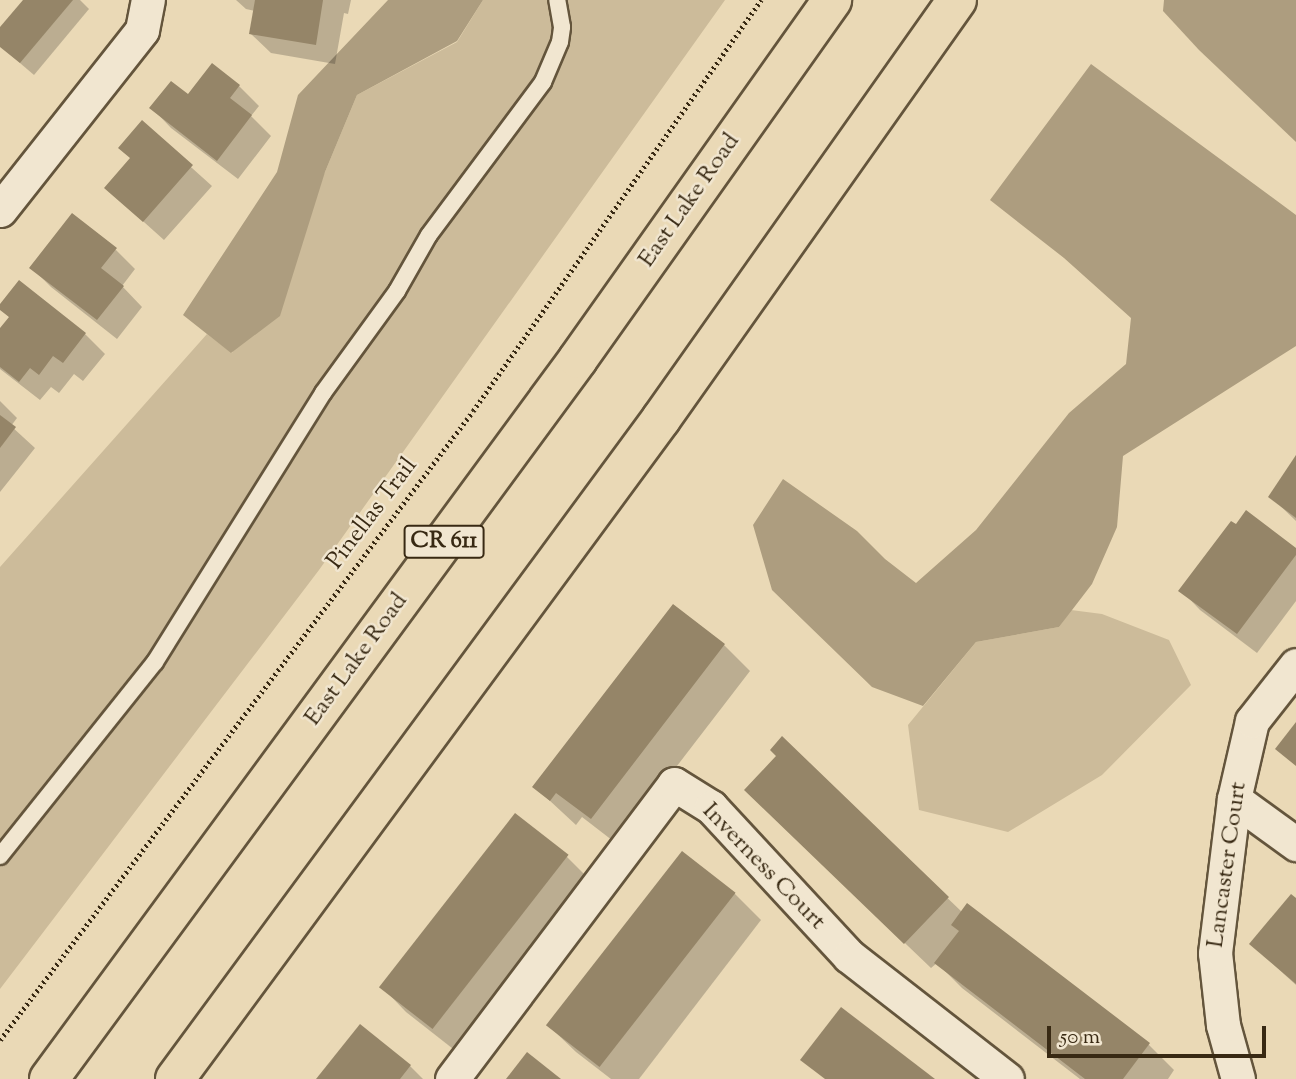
<!DOCTYPE html>
<html>
<head>
<meta charset="utf-8">
<style>
  body { margin:0 }
  #map { position:relative; width:1296px; height:1079px; overflow:hidden; background:#ead9b6; font-family:"Sorts Mill Goudy",serif }
  div>[style] { position:absolute }
  [style*='--x'] { left:calc(var(--x)*1px); top:calc(var(--y)*1px); width:calc(var(--w)*1px); rotate:calc(var(--a)*1deg) }
  .green>* { inset:0; background:#ccbb9a }
  .water>* { inset:0; background:#ad9d7f }
  .shadow>* { inset:0; background:#0003 }
  .building>* { inset:0; background:#958568; transform-origin:0 0 }
  .path>* { height:4.5px; margin-top:-2.25px; transform-origin:0; background:repeating-linear-gradient(90deg,#382913 0 2px,transparent 0 5.5px) }
  .roads { filter:drop-shadow(2px 0 #64553c) drop-shadow(-2px 0 #64553c) drop-shadow(0 2px #64553c) drop-shadow(0 -2px #64553c) }
  .service>* { height:16px; margin:-8px; padding:0 8px; transform-origin:8px; border-radius:8px; background:#f1e6d0 }
  .minor>* { height:33px; margin:-16.5px; padding:0 16.5px; transform-origin:16.5px; border-radius:16.5px; background:#f1e6d0 }
  .primary>* { height:38px; margin:-19px; padding:0 19px; transform-origin:19px; border-radius:19px; background:#ead9b6 }
  span { translate:-50% -50%; white-space:nowrap; text-align:center; line-height:1.15; -webkit-text-stroke:5px #f1e6d0; paint-order:stroke }
  .shield-label span { padding:2px 5px; background:#f1e6d0; border:2px solid; border-radius:5px; -webkit-text-stroke-width:0 }
  .shield-label { font-size:23px; color:#382913; font-weight:700 }
  .street-label { font-size:24px; color:#382913 }
  .scale { position:absolute; left:1047px; top:1026px; width:219px; height:32px; box-sizing:border-box; border:4px solid #382913; border-top:0; padding-left:9px; font-size:21px; line-height:24px; white-space:nowrap; color:#382913; -webkit-text-stroke:5px #f1e6d0; paint-order:stroke }
</style>
</head>
<body>
<div id="map">
  <div class="green">
    <i style="clip-path:polygon(483px 0,725px 0,319px 570px,0 989px,0 567px,207px 334px,232px 353px,325px 172px,357px 95px,457px 42px)"></i>
    <i style="clip-path:polygon(1071px 610px,1102px 614px,1169px 640px,1191px 685px,1102px 775px,1008px 832px,919px 810px,908px 725px,976px 642px,1059px 627px)"></i>
  </div>
  <div class="water">
    <i style="clip-path:polygon(388px 0,483px 0,457px 41px,357px 95px,325px 172px,280px 316px,231px 353px,183px 315px,277px 172px,298px 95px)"></i>
    <i style="clip-path:polygon(1164px 0,1296px 0,1296px 142px,1199px 50px,1163px 11px)"></i>
    <i style="clip-path:polygon(1091px 64px,1296px 215px,1296px 346px,1123px 456px,1117px 527px,1092px 584px,1059px 627px,976px 642px,923px 706px,872px 687px,772px 590px,753px 525px,783px 479px,857px 531px,885px 559px,916px 583px,976px 530px,1069px 413px,1126px 364px,1131px 318px,1064px 258px,990px 200px)"></i>
  </div>
  <div class="shadow">
    <i style="clip-path:polygon(25px 0,80px 0,89px 9px,34px 75px,0 46px,0 30px)"></i>
    <i style="clip-path:polygon(236px 0,351px 0,348px 14px,344px 13px,335px 64px,271px 53px,251px 34px,255px 11px,246px 9px)"></i>
    <i style="clip-path:polygon(239px 86px,259px 106px,251px 116px,271px 136px,238px 179px,171px 128px,152px 108px)"></i>
    <i style="clip-path:polygon(142px 123px,212px 186px,164px 240px,106px 188px,132px 158px)"></i>
    <i style="clip-path:polygon(116px 250px,135px 269px,122px 286px,142px 307px,117px 339px,51px 287px,32px 268px)"></i>
    <i style="clip-path:polygon(0 307px,85px 334px,105px 354px,83px 381px,74px 374px,59px 393px,51px 387px,40px 400px,0 369px,0 331px,10px 318px)"></i>
    <i style="clip-path:polygon(0 401px,17px 418px,11px 426px,35px 448px,0 492px)"></i>
    <i style="clip-path:polygon(1296px 458px,1296px 521px,1270px 496px)"></i>
    <i style="clip-path:polygon(1296px 550px,1296px 601px,1257px 653px,1200px 610px,1181px 590px)"></i>
    <i style="clip-path:polygon(673px 606px,724px 645px,750px 671px,617px 844px,582px 817px,576px 825px,535px 787px)"></i>
    <i style="clip-path:polygon(782px 739px,962px 912px,968px 905px,1149px 1045px,1174px 1070px,1168px 1079px,1080px 1079px,962px 988px,937px 963px,931px 968px,772px 816px)"></i>
    <i style="clip-path:polygon(516px 816px,567px 857px,592px 882px,457px 1052px,406px 1012px,381px 986px)"></i>
    <i style="clip-path:polygon(682px 854px,735px 894px,761px 920px,639px 1079px,611px 1079px,576px 1052px,550px 1027px)"></i>
    <i style="clip-path:polygon(1296px 900px,1296px 985px,1251px 944px)"></i>
    <i style="clip-path:polygon(410px 1066px,423px 1079px,318px 1079px)"></i>
  </div>
  <div class="building">
    <i style="clip-path:polygon(23px 0,73px 0,20px 63px,0 47px,0 27px)"></i>
    <i style="clip-path:polygon(255px 0,323px 0,316px 45px,249px 34px)"></i>
    <i style="clip-path:polygon(212px 63px,240px 85px,230px 98px,252px 115px,217px 161px,149px 108px,171px 81px,188px 94px)"></i>
    <i style="clip-path:polygon(142px 120px,193px 165px,143px 222px,104px 188px,130px 158px,118px 148px)"></i>
    <i style="clip-path:polygon(72px 213px,117px 248px,101px 268px,124px 286px,97px 320px,29px 268px)"></i>
    <i style="clip-path:polygon(19px 280px,86px 333px,63px 363px,53px 356px,39px 375px,30px 368px,19px 382px,0 367px,0 328px,9px 317px,0 310px,0 304px)"></i>
    <i style="clip-path:polygon(0 415px,16px 427px,0 448px)"></i>
    <i style="clip-path:polygon(1296px 455px,1296px 518px,1268px 497px)"></i>
    <i style="clip-path:polygon(1246px 510px,1296px 548px,1296px 555px,1237px 634px,1178px 591px,1231px 521px,1236px 524px)"></i>
    <i style="clip-path:polygon(673px 604px,725px 644px,591px 819px,556px 793px,550px 801px,532px 787px)"></i>
    <i style="clip-path:polygon(1296px 722px,1296px 766px,1275px 749px)"></i>
    <i style="clip-path:polygon(782px 736px,949px 897px,904px 944px,744px 790px,776px 756px,770px 750px)"></i>
    <i style="left:515px;top:813px;width:68px;height:221px;rotate:38deg"></i>
    <i style="left:682px;top:851px;width:68px;height:221px;rotate:38deg"></i>
    <i style="clip-path:polygon(1291px 894px,1296px 898px,1296px 984px,1249px 944px)"></i>
    <i style="clip-path:polygon(967px 903px,1150px 1043px,1123px 1079px,1085px 1079px,934px 963px,959px 931px,951px 925px)"></i>
    <i style="clip-path:polygon(841px 1007px,935px 1079px,825px 1079px,800px 1060px)"></i>
    <i style="clip-path:polygon(360px 1024px,411px 1065px,400px 1079px,316px 1079px)"></i>
    <i style="clip-path:polygon(527px 1052px,561px 1079px,506px 1079px)"></i>
  </div>
  <div class="path">
    <i style="--x:0;--y:1040;--w:787;--a:-53.06"></i>
    <i style="--x:473;--y:411;--w:502;--a:-54.98"></i>
  </div>
  <div class="roads">
    <div class="service">
      <i style="--x:0;--y:856;--w:248;--a:-51.4"></i>
      <i style="--x:155;--y:662;--w:317;--a:-58"></i>
      <i style="--x:323;--y:393;--w:126;--a:-54"></i>
      <i style="--x:397;--y:291;--w:64;--a:-60.3"></i>
      <i style="--x:429;--y:235;--w:191;--a:-53.3"></i>
      <i style="--x:543;--y:82;--w:43;--a:-67"></i>
      <i style="--x:560;--y:42;--w:15;--a:-82"></i>
      <i style="--x:562;--y:27;--w:27;--a:-100"></i>
    </div>
    <div class="minor">
      <i style="--x:0;--y:210;--w:229;--a:-51.7"></i>
      <i style="--x:142;--y:30;--w:31;--a:-79"></i>
      <i style="--x:1234;--y:799;--w:77;--a:36"></i>
      <i style="--x:452;--y:1079;--w:369;--a:-53"></i>
      <i style="--x:674;--y:784;--w:44;--a:31.9"></i>
      <i style="--x:711;--y:807;--w:203;--a:47.2"></i>
      <i style="--x:849;--y:956;--w:200;--a:37.9"></i>
      <i style="--x:1238;--y:1079;--w:56;--a:-105.5"></i>
      <i style="--x:1223;--y:1025;--w:72;--a:-96.3"></i>
      <i style="--x:1215;--y:953;--w:155;--a:-83"></i>
      <i style="--x:1234;--y:799;--w:80;--a:-77"></i>
      <i style="--x:1252;--y:721;--w:71;--a:-51.8"></i>
    </div>
    <div class="primary">
      <i style="--x:49;--y:1079;--w:893;--a:-53.69"></i>
      <i style="--x:578;--y:359;--w:440;--a:-54.7"></i>
      <i style="--x:175;--y:1079;--w:820;--a:-53.63"></i>
      <i style="--x:661;--y:419;--w:513;--a:-54.76"></i>
    </div>
  </div>
  <div class="shield-label">
    <span style="left:444px;top:542px">CR 611</span>
  </div>
  <div class="street-label">
    <span style="left:690px;top:201px;rotate:-55deg">East Lake Road</span>
    <span style="left:373px;top:514px;rotate:-53deg">Pinellas Trail</span>
    <span style="left:357px;top:660px;rotate:-54deg">East Lake Road</span>
    <span style="left:1228px;top:865px;rotate:-82deg">Lancaster Court</span>
    <span style="left:763px;top:867px;rotate:46deg">Inverness Court</span>
  </div>
  <div class="scale">50 m</div>
</div>
</body>
</html>
